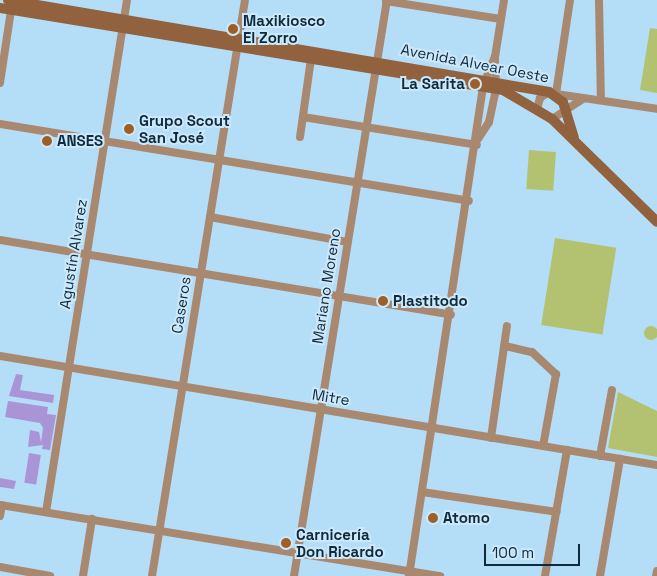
<!DOCTYPE html>
<html>
<head>
<meta charset="utf-8">
<style>
  body { margin:0 }
  #map { position:relative; width:657px; height:576px; overflow:hidden; background:#b4ddf8; font-family:"Space Grotesk",sans-serif }
  div>[style] { position:absolute }
  [style*='--x'] { left:calc(var(--x)*1px); top:calc(var(--y)*1px); width:calc(var(--w)*1px); rotate:calc(var(--a)*1deg) }
  .green>* { inset:0; background:#b2c271; transform-origin:0 0 }
  .round { border-radius:50% }
  .building>* { inset:0; background:#a995d6; transform-origin:0 0 }
  .street>* { height:8px; margin:-4px; padding:0 4px; transform-origin:4px; border-radius:4px; background:#a98870 }
  .secondary>* { height:10px; margin:-5px; padding:0 5px; transform-origin:5px; border-radius:5px; background:#91623d }
  .dots>* { width:14px; height:14px; translate:-50% -50%; box-sizing:border-box; border:2px solid #cde8fa; border-radius:50% }
  span { translate:-50% -50%; white-space:nowrap; text-align:center; line-height:1.15; -webkit-text-stroke:4px #cde8fa; paint-order:stroke }
  .poi-label { font-size:15px; color:#0d2b3d; font-weight:700 }
  .left { translate:0 -50%; text-align:left }
  .right { translate:-100% -50%; text-align:right }
  .street-label { font-size:15px; color:#0d2b3d }
  .scale { position:absolute; left:484px; top:544px; width:96px; height:22px; box-sizing:border-box; border:2px solid #0d2b3d; border-top:0; padding-left:6px; font-size:15px; line-height:18px; white-space:nowrap; color:#0d2b3d; -webkit-text-stroke:4px #cde8fa; paint-order:stroke }
</style>
</head>
<body>
<div id="map">
  <div class="green">
    <i style="clip-path:polygon(650px 28px,657px 29px,657px 93px,640px 90px)"></i>
    <i style="left:529px;top:150px;width:27px;height:39px;rotate:4deg"></i>
    <i style="left:555px;top:238px;width:62px;height:88px;rotate:9deg"></i>
    <i class="round" style="left:644px;top:326px;width:14px;height:14px"></i>
    <i style="clip-path:polygon(618px 392px,657px 411px,657px 457px,608px 448px)"></i>
  </div>
  <div class="building">
    <i style="clip-path:polygon(16px 374px,23px 375px,20px 390px,54px 395px,53px 403px,9px 396px)"></i>
    <i style="clip-path:polygon(8px 401px,48px 407px,47px 414px,56px 415px,50px 450px,42px 449px,43px 445px,28px 447px,30px 430px,39px 432px,41px 442px,43px 428px,40px 423px,5px 417px)"></i>
    <i style="left:29px;top:453px;width:12px;height:30px;rotate:9deg"></i>
    <i style="clip-path:polygon(0 478px,16px 481px,14px 489px,0 487px)"></i>
  </div>
  <div class="street">
    <i style="--x:570;--y:0;--w:95;--a:98.5"></i>
    <i style="--x:556;--y:94;--w:102;--a:8.4"></i>
    <i style="--x:599;--y:0;--w:100;--a:88.9"></i>
    <i style="--x:386;--y:1;--w:116;--a:8.9"></i>
    <i style="--x:0;--y:83;--w:80;--a:-81.4"></i>
    <i style="--x:537;--y:109;--w:11;--a:-75"></i>
    <i style="--x:540;--y:98;--w:11;--a:-34"></i>
    <i style="--x:303;--y:117;--w:176;--a:9.1"></i>
    <i style="--x:552;--y:119;--w:37;--a:-33"></i>
    <i style="--x:0;--y:124;--w:475;--a:9.3"></i>
    <i style="--x:300;--y:137;--w:79;--a:-82"></i>
    <i style="--x:478;--y:139;--w:20;--a:-57"></i>
    <i style="--x:489;--y:122;--w:34;--a:-78"></i>
    <i style="--x:496;--y:89;--w:32;--a:-92"></i>
    <i style="--x:495;--y:57;--w:58;--a:-81"></i>
    <i style="--x:210;--y:217;--w:139;--a:10.3"></i>
    <i style="--x:0;--y:240;--w:457;--a:9.4"></i>
    <i style="--x:505;--y:346;--w:28;--a:13"></i>
    <i style="--x:532;--y:352;--w:33;--a:43"></i>
    <i style="--x:556;--y:374;--w:73;--a:100.2"></i>
    <i style="--x:0;--y:356;--w:666;--a:9.42"></i>
    <i style="--x:491;--y:438;--w:113;--a:-81.9"></i>
    <i style="--x:600;--y:456;--w:67;--a:-79.7"></i>
    <i style="--x:422;--y:492;--w:136;--a:8.4"></i>
    <i style="--x:0;--y:505;--w:446;--a:9.2"></i>
    <i style="--x:46;--y:512;--w:518;--a:-81.01"></i>
    <i style="--x:0;--y:516;--w:11;--a:-80"></i>
    <i style="--x:0;--y:567;--w:51;--a:10.2"></i>
    <i style="--x:83;--y:576;--w:58;--a:-81"></i>
    <i style="--x:152;--y:576;--w:583;--a:-80.83"></i>
    <i style="--x:294;--y:576;--w:583;--a:-80.83"></i>
    <i style="--x:409;--y:576;--w:496;--a:-81.4"></i>
    <i style="--x:483;--y:86;--w:31;--a:-68"></i>
    <i style="--x:545;--y:576;--w:128;--a:-80.1"></i>
    <i style="--x:600;--y:576;--w:119;--a:-80.3"></i>
    <i style="--x:656;--y:576;--w:5;--a:-79"></i>
  </div>
  <div class="secondary">
    <i style="--x:8;--y:0;--w:549;--a:9.65"></i>
    <i style="--x:549;--y:92;--w:17;--a:36"></i>
    <i style="--x:563;--y:102;--w:37;--a:73"></i>
    <i style="--x:0;--y:8;--w:510;--a:9.26"></i>
    <i style="--x:503;--y:90;--w:57;--a:30.6"></i>
    <i style="--x:552;--y:119;--w:147;--a:44.4"></i>
  </div>
  <div class="dots">
    <i style="left:233px;top:29px;background:#9e5e27"></i>
    <i style="left:475px;top:84px;background:#9e5e27"></i>
    <i style="left:129px;top:129px;background:#9e5e27"></i>
    <i style="left:47px;top:141px;background:#9e5e27"></i>
    <i style="left:383px;top:301px;background:#9e5e27"></i>
    <i style="left:433px;top:518px;background:#9e5e27"></i>
    <i style="left:286px;top:543px;background:#9e5e27"></i>
  </div>
  <div class="poi-label">
    <span class="left" style="left:243px;top:29px">Maxikiosco<br>El Zorro</span>
    <span class="right" style="left:465px;top:84px">La Sarita</span>
    <span class="left" style="left:139px;top:129px">Grupo Scout<br>San José</span>
    <span class="left" style="left:57px;top:141px">ANSES</span>
    <span class="left" style="left:393px;top:301px">Plastitodo</span>
    <span class="left" style="left:443px;top:518px">Atomo</span>
    <span class="left" style="left:296px;top:543px">Carnicería<br>Don Ricardo</span>
  </div>
  <div class="street-label">
    <span style="left:475px;top:63px;rotate:11deg">Avenida Alvear Oeste</span>
    <span style="left:73px;top:254px;rotate:-81deg">Agustín Alvarez</span>
    <span style="left:326px;top:286px;rotate:-81deg">Mariano Moreno</span>
    <span style="left:181px;top:305px;rotate:-81deg">Caseros</span>
    <span style="left:331px;top:397px;rotate:9deg">Mitre</span>
  </div>
  <div class="scale">100 m</div>
</div>
</body>
</html>
